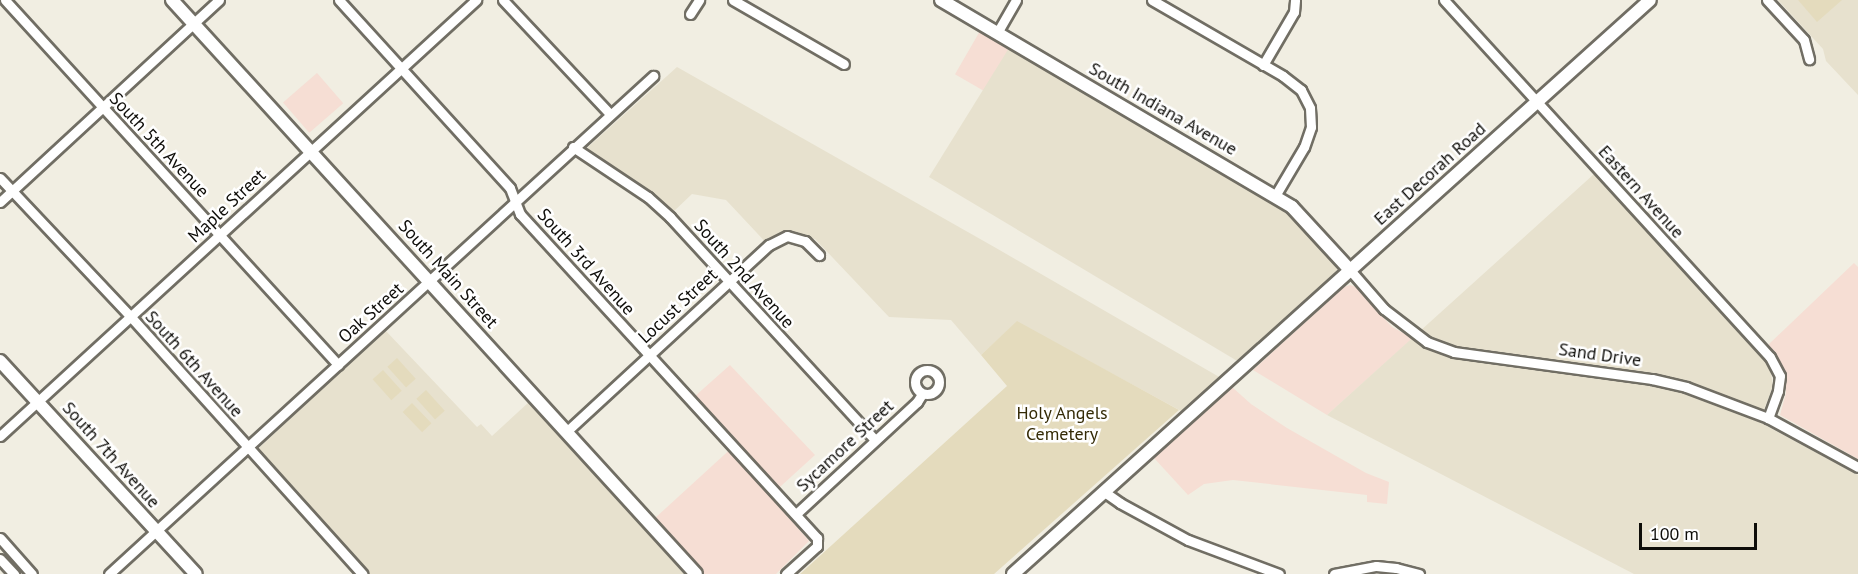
<!DOCTYPE html>
<html>
<head>
<meta charset="utf-8">
<style>
  body { margin:0 }
  #map { position:relative; width:1858px; height:574px; overflow:hidden; background:#f1eee2; font-family:"PT Sans",sans-serif }
  div>[style] { position:absolute }
  [style*='--x'] { left:calc(var(--x)*1px); top:calc(var(--y)*1px); width:calc(var(--w)*1px); rotate:calc(var(--a)*1deg) }
  .commercial>* { inset:0; background:#f6ded4; transform-origin:0 0 }
  .built>* { inset:0; background:#e7e1ce }
  .green>* { inset:0; background:#e4dbbd; transform-origin:0 0 }
  .roads { filter:drop-shadow(2px 0 #716e64) drop-shadow(-2px 0 #716e64) drop-shadow(0 2px #716e64) drop-shadow(0 -2px #716e64) }
  .street>* { height:9px; margin:-4.5px; padding:0 4.5px; transform-origin:4.5px; border-radius:4.5px; background:#fff }
  .street>.ring { margin:-4.5px; padding:0; box-sizing:content-box; background:none; border:9px solid #fff; border-radius:50% }
  .secondary>* { height:12px; margin:-6px; padding:0 6px; transform-origin:6px; border-radius:6px; background:#fff }
  span { translate:-50% -50%; white-space:nowrap; text-align:center; line-height:1.15; -webkit-text-stroke:5px #fff; paint-order:stroke }
  .street-label { font-size:18px; color:#0e0d09 }
  .park-label { font-size:18px; color:#342a05 }
  .scale { position:absolute; left:1639px; top:523px; width:118px; height:27px; box-sizing:border-box; border:3px solid #0e0d09; border-top:0; padding-left:8px; font-size:18px; line-height:21px; white-space:nowrap; color:#0e0d09; -webkit-text-stroke:4px #fff; paint-order:stroke }
</style>
</head>
<body>
<div id="map">
  <div class="commercial">
    <i style="left:980px;top:31px;width:34px;height:50px;rotate:30deg"></i>
    <i style="left:317px;top:73px;width:40px;height:45px;rotate:49deg"></i>
    <i style="clip-path:polygon(1854px 263px,1858px 267px,1858px 459px,1780px 415px,1786px 393px,1784px 369px,1768px 345px)"></i>
    <i style="clip-path:polygon(1350px 285px,1356px 287px,1392px 327px,1413px 338px,1327px 415px,1253px 370px,1344px 287px)"></i>
    <i style="clip-path:polygon(730px 365px,815px 455px,770px 496px,809px 541px,776px 574px,704px 574px,654px 519px,736px 444px,694px 397px)"></i>
    <i style="clip-path:polygon(1232px 387px,1251px 404px,1287px 428px,1366px 473px,1389px 482px,1387px 504px,1367px 502px,1367px 495px,1233px 480px,1204px 484px,1188px 495px,1154px 458px)"></i>
  </div>
  <div class="built">
    <i style="clip-path:polygon(1778px 0,1858px 0,1858px 95px,1826px 61px,1823px 49px)"></i>
    <i style="clip-path:polygon(1009px 48px,1288px 212px,1336px 264px,1337px 272px,1239px 362px,929px 177px)"></i>
    <i style="clip-path:polygon(677px 67px,996px 248px,1221px 378px,1183px 412px,1017px 322px,981px 355px,951px 320px,889px 317px,815px 239px,784px 235px,770px 247px,726px 200px,692px 194px,672px 213px,587px 148px)"></i>
    <i style="clip-path:polygon(1594px 174px,1770px 367px,1773px 386px,1759px 422px,1858px 475px,1858px 574px,1634px 574px,1327px 415px)"></i>
    <i style="clip-path:polygon(385px 330px,477px 427px,481px 424px,492px 436px,529px 402px,684px 574px,369px 574px,258px 449px)"></i>
  </div>
  <div class="green">
    <i style="clip-path:polygon(1798px 0,1842px 0,1817px 22px)"></i>
    <i style="clip-path:polygon(1017px 321px,1179px 410px,994px 574px,800px 574px,1007px 386px,981px 355px)"></i>
    <i style="left:397px;top:358px;width:28px;height:13px;rotate:48deg"></i>
    <i style="left:383px;top:370px;width:28px;height:14px;rotate:48deg"></i>
    <i style="left:426px;top:390px;width:28px;height:13px;rotate:48deg"></i>
    <i style="left:412px;top:403px;width:28px;height:13px;rotate:46deg"></i>
  </div>
  <div class="roads">
    <div class="street">
      <i style="--x:5;--y:0;--w:494;--a:47.6"></i>
      <i style="--x:339;--y:0;--w:254;--a:47.7"></i>
      <i style="--x:510;--y:188;--w:28;--a:69"></i>
      <i style="--x:520;--y:214;--w:440;--a:47.5"></i>
      <i style="--x:817;--y:538;--w:8;--a:90"></i>
      <i style="--x:817;--y:546;--w:42;--a:137.9"></i>
      <i style="--x:503;--y:0;--w:156;--a:46.8"></i>
      <i style="--x:733;--y:0;--w:128;--a:30"></i>
      <i style="--x:1152;--y:0;--w:151;--a:30.1"></i>
      <i style="--x:1283;--y:76;--w:23;--a:38"></i>
      <i style="--x:1301;--y:90;--w:20;--a:63"></i>
      <i style="--x:1310;--y:108;--w:19;--a:87"></i>
      <i style="--x:1311;--y:127;--w:21;--a:109"></i>
      <i style="--x:1304;--y:147;--w:57;--a:120.6"></i>
      <i style="--x:1444;--y:0;--w:483;--a:47.6"></i>
      <i style="--x:1770;--y:357;--w:21;--a:62"></i>
      <i style="--x:1780;--y:376;--w:15;--a:98"></i>
      <i style="--x:1778;--y:391;--w:29;--a:110"></i>
      <i style="--x:1767;--y:0;--w:54;--a:47.2"></i>
      <i style="--x:1804;--y:40;--w:20;--a:75"></i>
      <i style="--x:690;--y:14;--w:17;--a:-57"></i>
      <i style="--x:997;--y:33;--w:38;--a:-60"></i>
      <i style="--x:1263;--y:65;--w:61;--a:-59.7"></i>
      <i style="--x:1294;--y:12;--w:12;--a:-85"></i>
      <i style="--x:573;--y:147;--w:90;--a:33.7"></i>
      <i style="--x:648;--y:197;--w:30;--a:42"></i>
      <i style="--x:670;--y:217;--w:303;--a:47.4"></i>
      <i style="--x:0;--y:178;--w:191;--a:46.7"></i>
      <i style="--x:131;--y:317;--w:346;--a:48"></i>
      <i style="--x:0;--y:202;--w:298;--a:-42.7"></i>
      <i style="--x:1350;--y:270;--w:52;--a:48.9"></i>
      <i style="--x:1384;--y:309;--w:54;--a:37.5"></i>
      <i style="--x:1427;--y:342;--w:29;--a:20"></i>
      <i style="--x:1454;--y:352;--w:200;--a:7.8"></i>
      <i style="--x:1652;--y:379;--w:35;--a:13"></i>
      <i style="--x:1686;--y:387;--w:88;--a:20.7"></i>
      <i style="--x:1768;--y:418;--w:102;--a:28.6"></i>
      <i class="ring" style="left:915px;top:370px;width:15px;height:15px"></i>
      <i style="--x:566;--y:432;--w:276;--a:-42.7"></i>
      <i style="--x:769;--y:245;--w:20;--a:-27"></i>
      <i style="--x:787;--y:236;--w:19;--a:16"></i>
      <i style="--x:805;--y:241;--w:20;--a:45"></i>
      <i style="--x:0;--y:436;--w:646;--a:-42.49"></i>
      <i style="--x:1103;--y:491;--w:21;--a:35"></i>
      <i style="--x:1120;--y:503;--w:77;--a:28.6"></i>
      <i style="--x:1188;--y:540;--w:97;--a:20.5"></i>
      <i style="--x:796;--y:514;--w:165;--a:-42.8"></i>
      <i style="--x:917;--y:402;--w:9;--a:-58"></i>
      <i style="--x:0;--y:538;--w:48;--a:48.4"></i>
      <i style="--x:0;--y:559;--w:21;--a:47"></i>
      <i style="--x:109;--y:574;--w:738;--a:-42.47"></i>
      <i style="--x:1334;--y:574;--w:43;--a:-10.8"></i>
      <i style="--x:1376;--y:566;--w:20;--a:6"></i>
      <i style="--x:1396;--y:568;--w:24;--a:15"></i>
    </div>
    <div class="secondary">
      <i style="--x:172;--y:0;--w:777;--a:47.61"></i>
      <i style="--x:941;--y:0;--w:407;--a:30.5"></i>
      <i style="--x:1292;--y:207;--w:86;--a:47.4"></i>
      <i style="--x:0;--y:361;--w:289;--a:47.4"></i>
      <i style="--x:1013;--y:574;--w:857;--a:-42.02"></i>
    </div>
  </div>
  <div class="street-label">
    <span style="left:1163px;top:109px;rotate:30deg">South Indiana Avenue</span>
    <span style="left:159px;top:145px;rotate:47deg">South 5th Avenue</span>
    <span style="left:1430px;top:174px;rotate:-42deg">East Decorah Road</span>
    <span style="left:1641px;top:192px;rotate:48deg">Eastern Avenue</span>
    <span style="left:227px;top:206px;rotate:-43deg">Maple Street</span>
    <span style="left:586px;top:262px;rotate:48deg">South 3rd Avenue</span>
    <span style="left:448px;top:274px;rotate:48deg">South Main Street</span>
    <span style="left:744px;top:274px;rotate:48deg">South 2nd Avenue</span>
    <span style="left:678px;top:306px;rotate:-43deg">Locust Street</span>
    <span style="left:371px;top:313px;rotate:-42deg">Oak Street</span>
    <span style="left:1600px;top:355px;rotate:8deg">Sand Drive</span>
    <span style="left:194px;top:364px;rotate:48deg">South 6th Avenue</span>
    <span style="left:845px;top:446px;rotate:-43deg">Sycamore Street</span>
    <span style="left:111px;top:455px;rotate:48deg">South 7th Avenue</span>
  </div>
  <div class="park-label">
    <span style="left:1062px;top:424px">Holy Angels<br>Cemetery</span>
  </div>
  <div class="scale">100 m</div>
</div>
</body>
</html>
